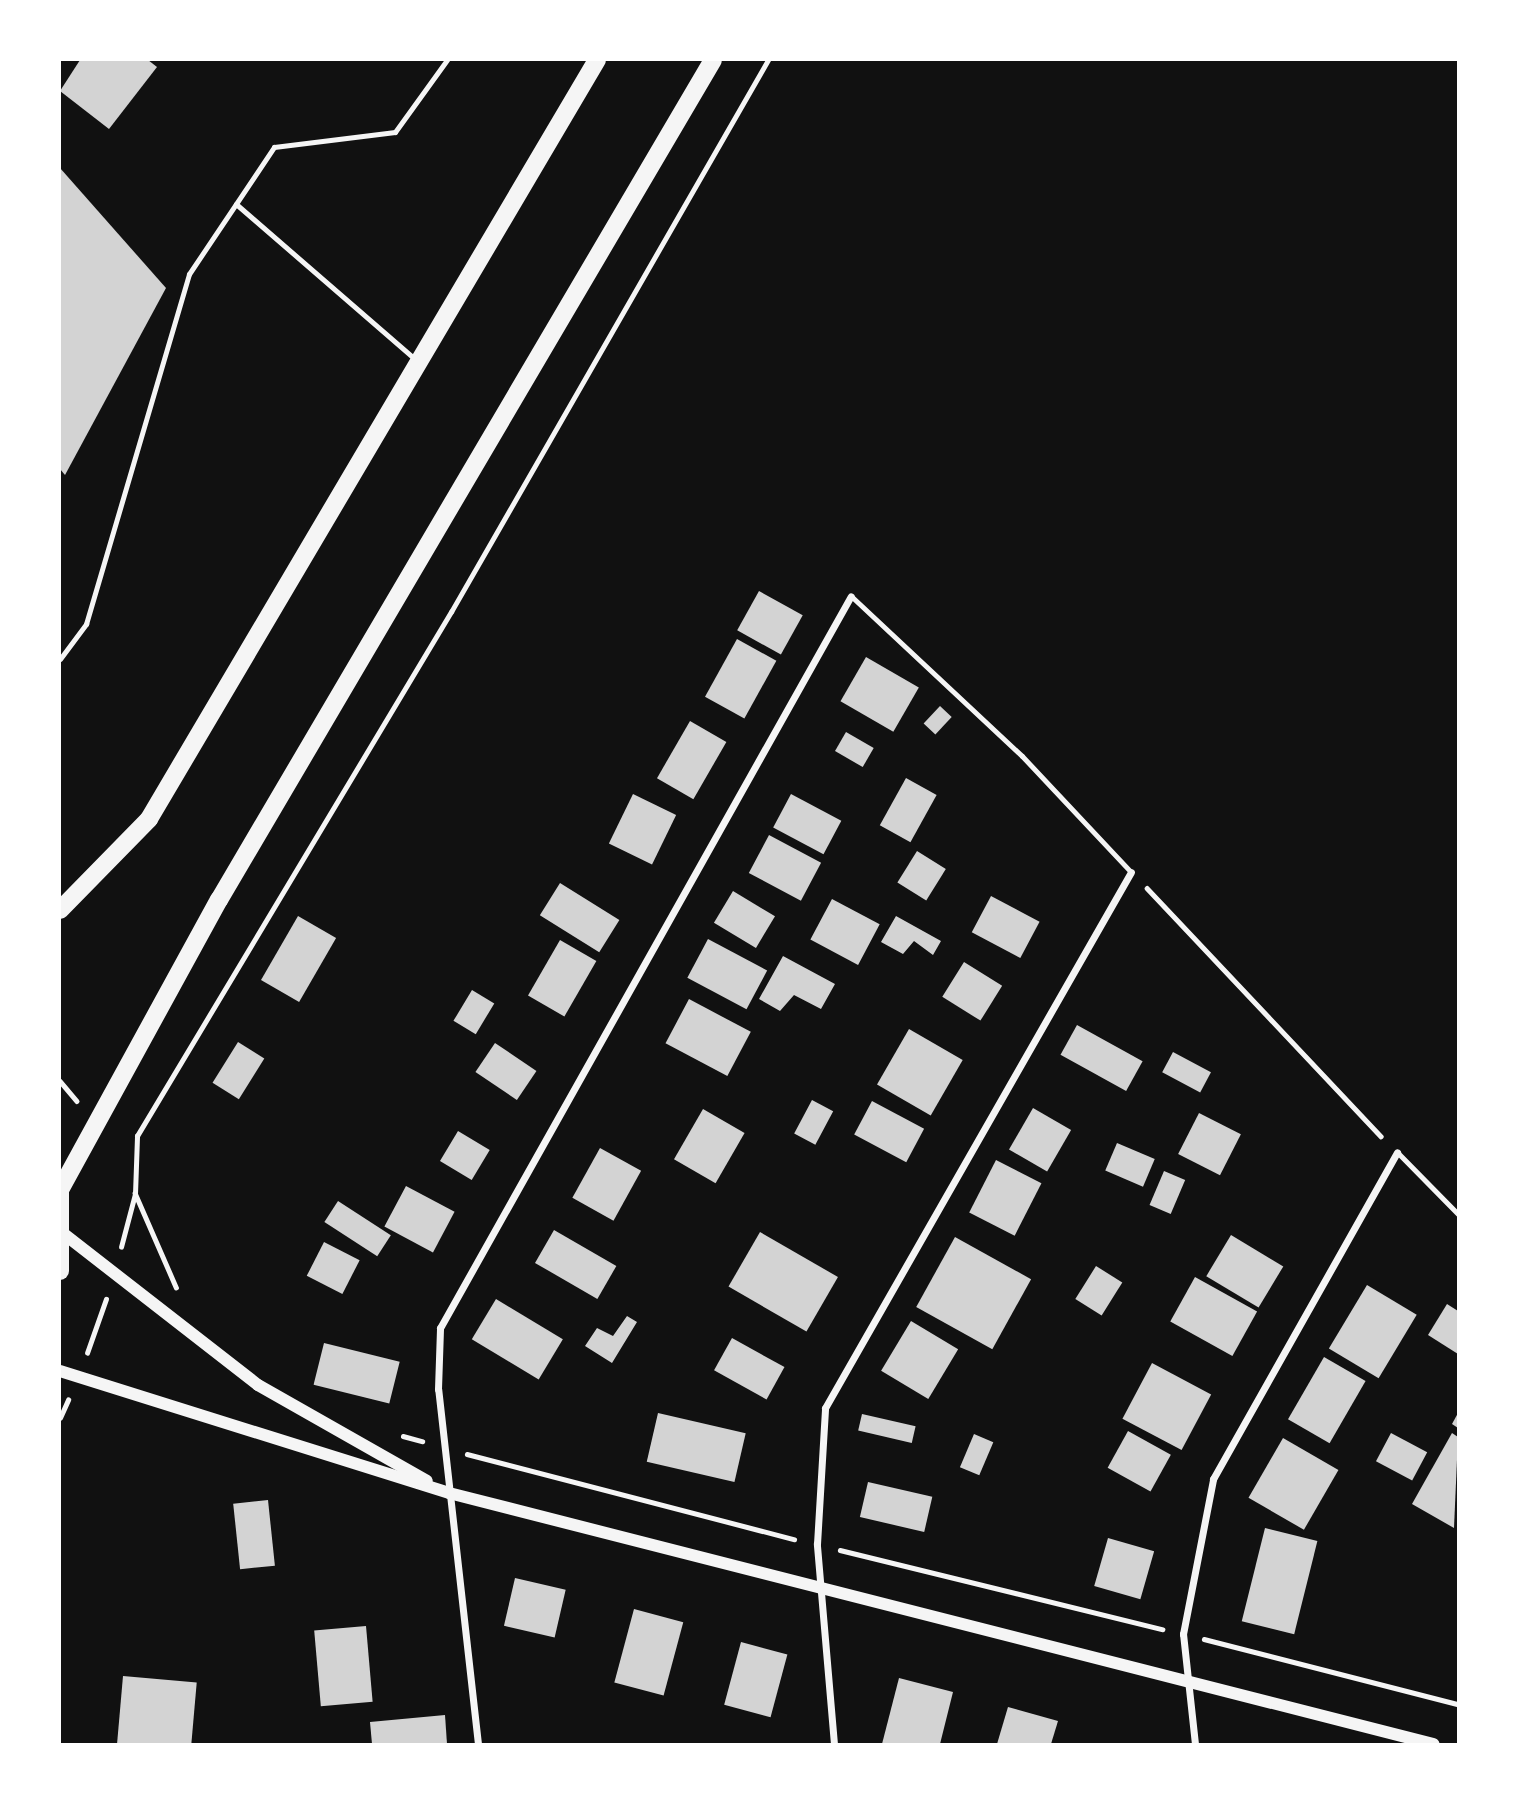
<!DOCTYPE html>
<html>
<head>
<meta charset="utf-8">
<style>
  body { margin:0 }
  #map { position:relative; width:1518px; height:1804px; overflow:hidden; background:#111; font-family:"Roboto Condensed",sans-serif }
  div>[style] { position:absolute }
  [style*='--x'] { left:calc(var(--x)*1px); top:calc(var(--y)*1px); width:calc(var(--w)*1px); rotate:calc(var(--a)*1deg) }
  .building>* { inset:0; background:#d3d3d3; transform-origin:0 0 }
  .path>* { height:4.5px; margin:-2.25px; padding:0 2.25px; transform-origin:2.25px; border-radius:2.25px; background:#f5f5f5 }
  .service>* { height:5px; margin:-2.5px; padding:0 2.5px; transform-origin:2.5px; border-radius:2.5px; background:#f5f5f5 }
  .minor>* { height:7px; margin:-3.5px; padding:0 3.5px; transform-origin:3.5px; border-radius:3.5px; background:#f5f5f5 }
  .tertiary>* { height:12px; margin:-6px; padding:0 6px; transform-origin:6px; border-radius:6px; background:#f5f5f5 }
  .primary>* { height:18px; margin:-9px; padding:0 9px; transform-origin:9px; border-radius:9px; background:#f5f5f5 }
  span { translate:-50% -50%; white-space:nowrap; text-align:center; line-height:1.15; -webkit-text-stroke:5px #fff; paint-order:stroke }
  .frame { position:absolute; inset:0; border:61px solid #fff; pointer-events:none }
</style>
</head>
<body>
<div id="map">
  <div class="building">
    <i style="clip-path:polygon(80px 60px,148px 60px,157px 67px,109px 129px,60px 91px)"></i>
    <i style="clip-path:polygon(60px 168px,166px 288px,65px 475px,60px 469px)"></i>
    <i style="left:759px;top:591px;width:50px;height:45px;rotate:29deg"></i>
    <i style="left:737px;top:639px;width:45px;height:66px;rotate:29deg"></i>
    <i style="left:866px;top:657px;width:61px;height:51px;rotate:30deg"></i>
    <i style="left:940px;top:706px;width:16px;height:24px;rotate:43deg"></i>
    <i style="left:690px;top:721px;width:42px;height:66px;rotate:30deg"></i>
    <i style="left:846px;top:732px;width:32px;height:22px;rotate:30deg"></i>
    <i style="left:906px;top:778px;width:35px;height:54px;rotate:29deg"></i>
    <i style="left:633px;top:794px;width:48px;height:55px;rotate:26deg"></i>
    <i style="left:791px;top:794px;width:57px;height:38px;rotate:28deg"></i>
    <i style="left:769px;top:835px;width:59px;height:43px;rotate:28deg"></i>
    <i style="left:917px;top:851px;width:34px;height:37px;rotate:32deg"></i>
    <i style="left:560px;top:883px;width:70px;height:38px;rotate:32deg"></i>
    <i style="left:733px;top:891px;width:49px;height:37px;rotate:31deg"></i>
    <i style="left:991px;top:896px;width:55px;height:41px;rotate:28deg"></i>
    <i style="left:832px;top:899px;width:54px;height:46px;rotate:28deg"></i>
    <i style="left:298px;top:916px;width:44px;height:74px;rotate:30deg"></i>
    <i style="clip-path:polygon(896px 916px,941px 941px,933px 955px,914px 941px,903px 954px,881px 942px)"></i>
    <i style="left:708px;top:939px;width:67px;height:44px;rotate:28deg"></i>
    <i style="left:560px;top:940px;width:42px;height:64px;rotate:30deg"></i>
    <i style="clip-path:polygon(783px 956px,835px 984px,821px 1009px,794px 995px,780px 1011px,759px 999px)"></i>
    <i style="left:964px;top:962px;width:45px;height:41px;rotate:32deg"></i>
    <i style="left:472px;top:990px;width:26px;height:36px;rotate:31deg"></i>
    <i style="left:689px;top:999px;width:70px;height:50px;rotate:28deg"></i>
    <i style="left:1077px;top:1025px;width:75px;height:34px;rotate:29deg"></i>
    <i style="left:909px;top:1029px;width:62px;height:64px;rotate:30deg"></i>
    <i style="left:238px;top:1042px;width:31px;height:48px;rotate:32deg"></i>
    <i style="left:495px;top:1043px;width:50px;height:35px;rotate:34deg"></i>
    <i style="left:1173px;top:1052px;width:43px;height:23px;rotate:28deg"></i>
    <i style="left:812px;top:1100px;width:24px;height:38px;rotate:28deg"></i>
    <i style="left:872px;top:1101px;width:59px;height:38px;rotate:28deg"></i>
    <i style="left:1033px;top:1108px;width:44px;height:48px;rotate:30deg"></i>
    <i style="left:703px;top:1109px;width:48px;height:58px;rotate:30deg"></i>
    <i style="left:1199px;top:1113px;width:47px;height:46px;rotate:27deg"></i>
    <i style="left:458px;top:1131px;width:37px;height:35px;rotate:31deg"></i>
    <i style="left:1117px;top:1143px;width:41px;height:30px;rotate:23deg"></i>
    <i style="left:600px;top:1148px;width:47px;height:57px;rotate:29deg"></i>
    <i style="left:996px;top:1160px;width:51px;height:59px;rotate:27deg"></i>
    <i style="left:1164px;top:1171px;width:23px;height:37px;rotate:23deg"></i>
    <i style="left:406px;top:1186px;width:55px;height:46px;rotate:28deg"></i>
    <i style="left:338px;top:1201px;width:63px;height:25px;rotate:33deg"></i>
    <i style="left:554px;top:1230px;width:72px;height:38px;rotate:30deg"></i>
    <i style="left:760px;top:1232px;width:90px;height:63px;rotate:30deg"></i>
    <i style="left:1231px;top:1235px;width:61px;height:48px;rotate:31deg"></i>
    <i style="left:955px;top:1237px;width:87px;height:80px;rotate:29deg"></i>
    <i style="left:324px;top:1242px;width:40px;height:38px;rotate:27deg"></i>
    <i style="left:1096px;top:1266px;width:31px;height:39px;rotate:32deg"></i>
    <i style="left:1195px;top:1277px;width:71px;height:51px;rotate:29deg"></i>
    <i style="left:1367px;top:1285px;width:58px;height:74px;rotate:31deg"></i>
    <i style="left:496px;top:1299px;width:78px;height:47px;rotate:31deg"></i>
    <i style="clip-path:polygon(1447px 1304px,1458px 1311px,1458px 1354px,1428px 1335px)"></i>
    <i style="clip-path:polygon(627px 1316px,637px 1322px,612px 1363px,585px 1346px,597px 1328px,613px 1336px)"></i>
    <i style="left:911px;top:1321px;width:55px;height:58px;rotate:31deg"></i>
    <i style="left:732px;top:1338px;width:60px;height:37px;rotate:29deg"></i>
    <i style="left:324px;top:1343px;width:78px;height:43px;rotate:14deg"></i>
    <i style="left:1324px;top:1357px;width:48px;height:72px;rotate:30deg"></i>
    <i style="left:1152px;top:1363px;width:67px;height:63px;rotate:28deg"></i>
    <i style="left:658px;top:1413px;width:90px;height:50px;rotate:13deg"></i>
    <i style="clip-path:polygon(1458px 1413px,1458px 1428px,1452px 1424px)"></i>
    <i style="left:862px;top:1414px;width:55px;height:17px;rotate:13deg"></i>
    <i style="left:1128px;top:1431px;width:49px;height:42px;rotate:29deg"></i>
    <i style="left:1391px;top:1433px;width:41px;height:32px;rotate:28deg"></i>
    <i style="clip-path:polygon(1452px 1433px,1458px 1437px,1454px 1528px,1412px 1504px)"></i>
    <i style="left:974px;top:1434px;width:21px;height:36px;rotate:23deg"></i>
    <i style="left:1283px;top:1438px;width:64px;height:69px;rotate:30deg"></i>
    <i style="left:868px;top:1482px;width:66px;height:36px;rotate:13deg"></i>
    <i style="left:268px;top:1500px;width:66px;height:35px;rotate:84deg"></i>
    <i style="left:1265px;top:1528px;width:54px;height:96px;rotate:14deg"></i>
    <i style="left:1108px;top:1538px;width:48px;height:50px;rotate:16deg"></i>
    <i style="left:515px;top:1578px;width:52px;height:49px;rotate:13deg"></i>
    <i style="left:634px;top:1609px;width:51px;height:76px;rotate:15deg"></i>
    <i style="left:366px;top:1626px;width:76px;height:52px;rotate:85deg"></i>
    <i style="left:741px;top:1642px;width:48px;height:65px;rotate:15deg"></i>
    <i style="left:123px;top:1676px;width:74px;height:68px;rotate:5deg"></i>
    <i style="clip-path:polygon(899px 1678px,953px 1692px,940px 1744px,882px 1744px)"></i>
    <i style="clip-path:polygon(1008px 1707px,1058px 1721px,1051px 1744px,997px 1744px)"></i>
    <i style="clip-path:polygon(445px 1715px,447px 1744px,372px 1744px,370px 1722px)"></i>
  </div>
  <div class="path">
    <i style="--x:1147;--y:888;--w:341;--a:46.7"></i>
    <i style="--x:60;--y:1081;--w:26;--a:50"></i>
    <i style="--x:121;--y:1247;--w:55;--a:-75.2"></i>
    <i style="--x:176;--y:1288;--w:103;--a:-113.6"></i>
    <i style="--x:135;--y:1194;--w:58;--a:-88"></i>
    <i style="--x:137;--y:1136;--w:611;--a:-59.07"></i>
    <i style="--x:451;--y:612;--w:637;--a:-60.13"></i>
    <i style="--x:87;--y:1353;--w:57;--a:-70.6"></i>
    <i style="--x:60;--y:1418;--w:20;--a:-66"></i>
    <i style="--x:403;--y:1436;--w:20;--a:15"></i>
    <i style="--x:467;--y:1454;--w:338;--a:14.6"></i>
    <i style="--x:840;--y:1550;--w:332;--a:13.8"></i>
    <i style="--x:1204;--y:1639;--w:262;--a:14.4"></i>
  </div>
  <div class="service">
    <i style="--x:236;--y:204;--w:238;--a:40.9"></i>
    <i style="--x:851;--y:596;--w:234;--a:43.1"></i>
    <i style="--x:1022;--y:756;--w:159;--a:46.8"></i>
    <i style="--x:60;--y:659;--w:44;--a:-53.4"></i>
    <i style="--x:86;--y:624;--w:365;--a:-73.6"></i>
    <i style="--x:189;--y:274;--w:153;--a:-56.2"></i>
    <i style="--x:274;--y:147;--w:122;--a:-7.1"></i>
    <i style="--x:395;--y:132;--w:89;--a:-54.2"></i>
    <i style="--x:1397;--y:1152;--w:87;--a:45.5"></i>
  </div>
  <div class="minor">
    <i style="--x:478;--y:1744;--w:357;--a:-96.4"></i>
    <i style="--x:438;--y:1389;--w:61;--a:-88.1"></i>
    <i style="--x:440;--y:1328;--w:839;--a:-60.69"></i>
    <i style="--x:834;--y:1744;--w:201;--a:-94.9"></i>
    <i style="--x:817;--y:1544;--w:136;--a:-86.6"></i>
    <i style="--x:825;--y:1408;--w:617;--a:-60.28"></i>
    <i style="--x:1195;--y:1744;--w:111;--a:-96.2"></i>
    <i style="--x:1183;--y:1634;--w:158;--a:-79"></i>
    <i style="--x:1213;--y:1479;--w:375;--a:-60.6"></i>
  </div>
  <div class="tertiary">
    <i style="--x:64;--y:1234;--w:246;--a:37.9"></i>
    <i style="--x:258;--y:1385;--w:194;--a:29.6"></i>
    <i style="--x:60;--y:1371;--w:408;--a:17.4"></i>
    <i style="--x:449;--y:1493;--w:1016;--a:14.31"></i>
  </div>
  <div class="primary">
    <i style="--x:60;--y:910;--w:127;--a:-45.6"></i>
    <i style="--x:149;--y:819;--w:881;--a:-59.45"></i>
    <i style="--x:60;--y:1188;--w:83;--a:90"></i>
    <i style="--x:60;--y:1190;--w:331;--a:-61.3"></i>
    <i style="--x:219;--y:900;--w:974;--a:-59.54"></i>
  </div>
  <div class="frame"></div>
</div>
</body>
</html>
